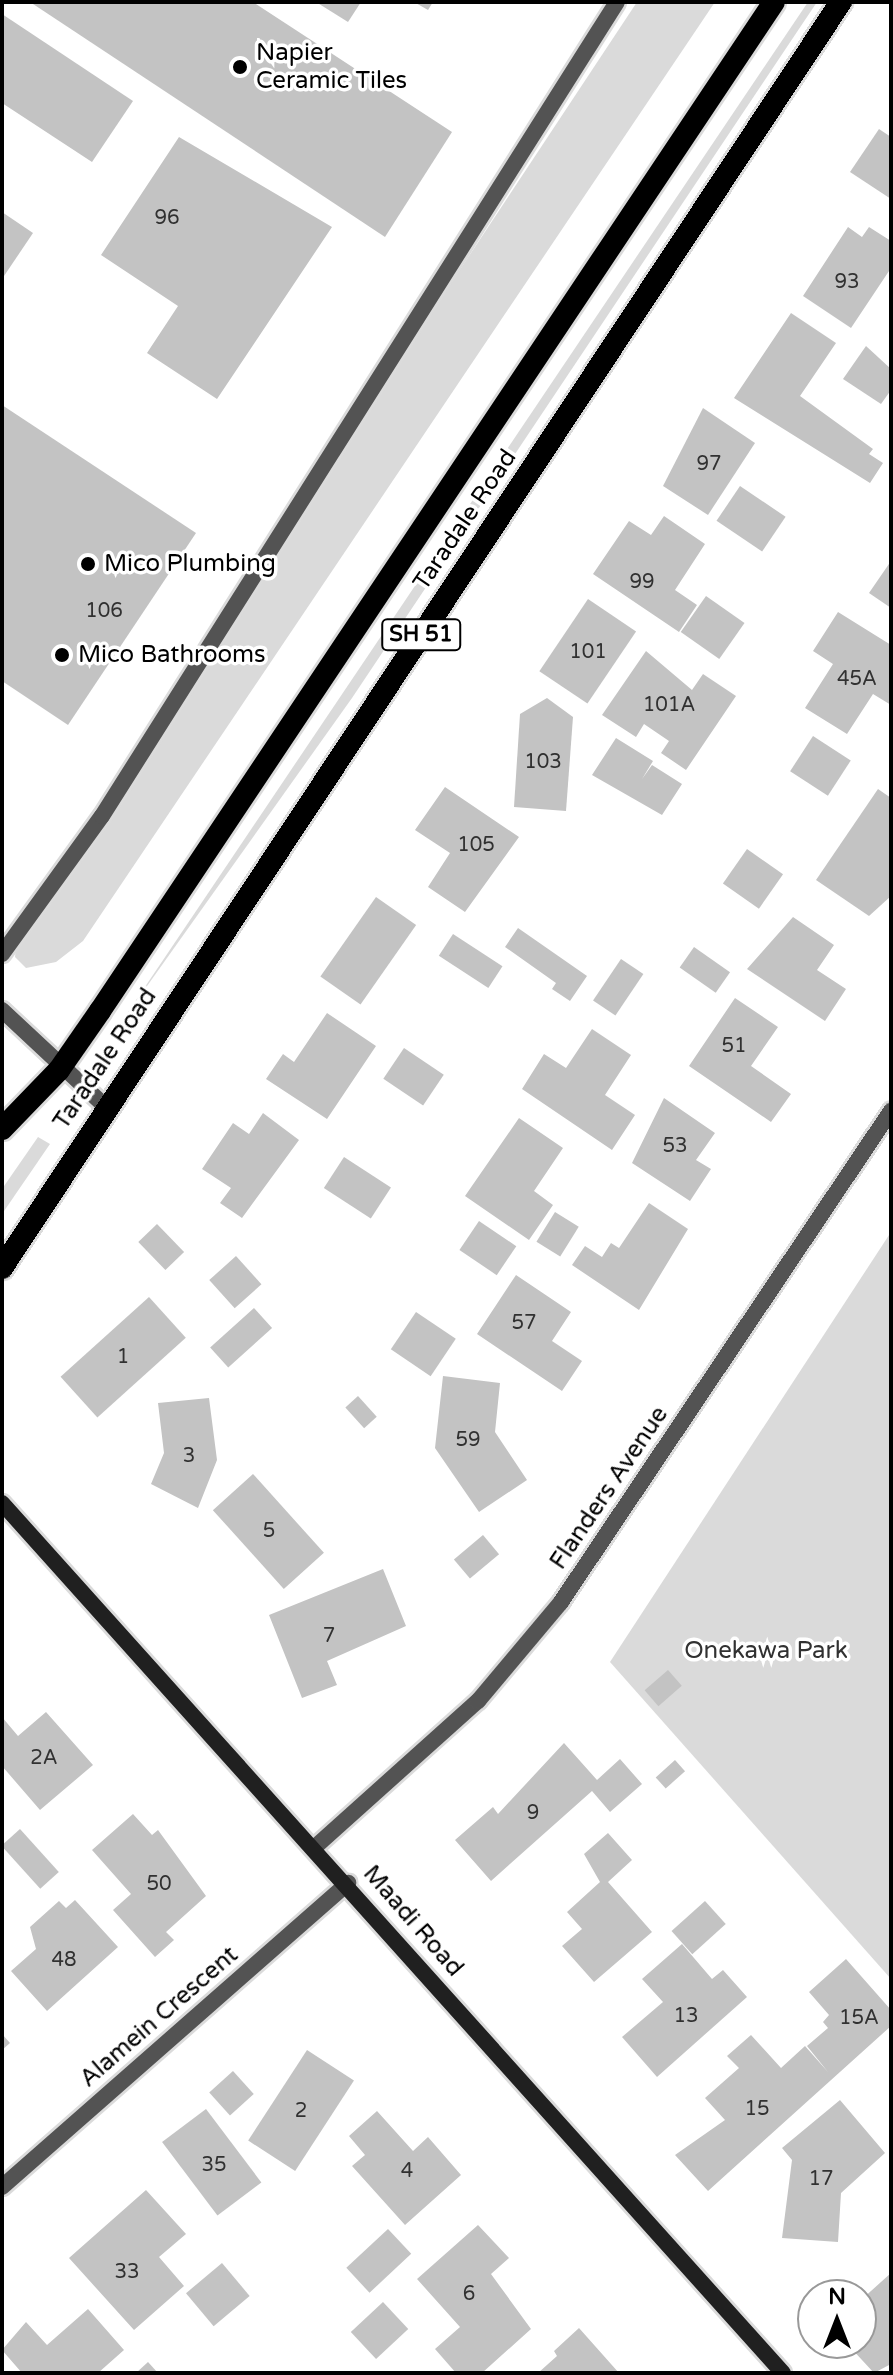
<!DOCTYPE html>
<html>
<head>
<meta charset="utf-8">
<style>
  body { margin:0 }
  #map { position:relative; width:893px; height:2375px; overflow:hidden; background:#fff; font-family:"Varela Round",sans-serif }
  div>[style] { position:absolute }
  [style*='--x'] { left:calc(var(--x)*1px); top:calc(var(--y)*1px); width:calc(var(--w)*1px); rotate:calc(var(--a)*1deg) }
  .green>* { inset:0; background:#dadada }
  .building>* { inset:0; background:#c3c3c3; transform-origin:0 0 }
  .roads { filter:drop-shadow(2px 0 #dbdbdb) drop-shadow(-2px 0 #dbdbdb) drop-shadow(0 2px #dbdbdb) drop-shadow(0 -2px #dbdbdb) }
  .service>* { height:16px; margin:-8px; padding:0 8px; transform-origin:8px; border-radius:8px; background:#535353 }
  .minor>* { height:16px; margin:-8px; padding:0 8px; transform-origin:8px; border-radius:8px; background:#535353 }
  .tertiary>* { height:16px; margin:-8px; padding:0 8px; transform-origin:8px; border-radius:8px; background:#535353 }
  .secondary>* { height:16px; margin:-8px; padding:0 8px; transform-origin:8px; border-radius:8px; background:#202020 }
  .trunk>* { height:22px; margin:-11px; padding:0 11px; transform-origin:11px; border-radius:11px; background:#000 }
  .dots>* { width:22px; height:22px; translate:-50% -50%; box-sizing:border-box; border:4px solid #fff; border-radius:50% }
  span { translate:-50% -50%; white-space:nowrap; text-align:center; line-height:1.15; -webkit-text-stroke:7px #fff; paint-order:stroke }
  .number-label { font-size:20px; color:#313131 }
  .number-label span { -webkit-text-stroke-width:0 }
  .shield-label span { padding:2px 6px; background:#fff; border:2px solid; border-radius:6px; -webkit-text-stroke-width:0 }
  .shield-label { font-size:22px; color:#000; font-weight:700 }
  .poi-label { font-size:24px; color:#000 }
  .left { translate:0 -50%; text-align:left }
  .street-label { font-size:24px; color:#000 }
  .park-label { font-size:24px; color:#313131 }
  .frame { position:absolute; inset:0; border:4px solid #000; pointer-events:none }
  .north { position:absolute; left:797px; top:2279px; width:80px; height:80px; box-sizing:border-box; background:#fff; border:2px solid #999; border-radius:50%; rotate:0deg; font-size:22px; font-weight:700; line-height:32px; text-align:center; color:#000 }
  .north::after { content:''; display:block; margin:auto; width:28px; height:36px; background:#000; clip-path:polygon(50% 0,100% 100%,50% 72%,0 100%) }
</style>
</head>
<body>
<div id="map">
  <div class="green">
    <i style="clip-path:polygon(637px 2px,715px 2px,83px 941px,56px 962px,26px 968px,15px 957px,17px 939px)"></i>
    <i style="clip-path:polygon(808px 2px,817px 2px,352px 698px,120px 1024px)"></i>
    <i style="clip-path:polygon(38px 1137px,50px 1144px,2px 1214px,2px 1189px)"></i>
    <i style="clip-path:polygon(891px 1232px,891px 1979px,610px 1662px)"></i>
  </div>
  <div class="building">
    <i style="clip-path:polygon(30px 2px,253px 2px,452px 132px,385px 237px)"></i>
    <i style="clip-path:polygon(316px 2px,361px 2px,348px 22px)"></i>
    <i style="clip-path:polygon(414px 2px,433px 2px,428px 10px)"></i>
    <i style="clip-path:polygon(2px 14px,133px 101px,92px 162px,2px 103px)"></i>
    <i style="clip-path:polygon(879px 129px,891px 137px,891px 199px,850px 172px)"></i>
    <i style="clip-path:polygon(179px 137px,332px 227px,217px 399px,147px 353px,178px 306px,101px 255px)"></i>
    <i style="clip-path:polygon(2px 212px,33px 233px,2px 279px)"></i>
    <i style="clip-path:polygon(848px 227px,862px 237px,869px 227px,891px 241px,891px 268px,851px 328px,803px 296px)"></i>
    <i style="clip-path:polygon(791px 313px,836px 343px,800px 396px,873px 449px,869px 454px,883px 463px,870px 483px,734px 398px)"></i>
    <i style="clip-path:polygon(866px 346px,891px 369px,891px 390px,881px 404px,843px 379px)"></i>
    <i style="clip-path:polygon(2px 405px,196px 533px,68px 725px,2px 681px)"></i>
    <i style="clip-path:polygon(703px 408px,755px 443px,708px 515px,663px 486px)"></i>
    <i style="left:740px;top:486px;width:55px;height:42px;rotate:34deg"></i>
    <i style="clip-path:polygon(664px 516px,705px 544px,675px 590px,697px 605px,679px 632px,593px 574px,629px 521px,651px 535px)"></i>
    <i style="clip-path:polygon(891px 561px,891px 608px,869px 593px)"></i>
    <i style="left:706px;top:596px;width:47px;height:44px;rotate:35deg"></i>
    <i style="left:588px;top:599px;width:58px;height:87px;rotate:34deg"></i>
    <i style="clip-path:polygon(838px 612px,891px 645px,891px 705px,873px 694px,847px 734px,805px 708px,833px 664px,813px 651px)"></i>
    <i style="clip-path:polygon(646px 651px,692px 690px,703px 674px,736px 696px,686px 770px,661px 753px,669px 741px,644px 724px,636px 737px,602px 715px)"></i>
    <i style="clip-path:polygon(547px 698px,573px 717px,566px 811px,514px 807px,520px 714px)"></i>
    <i style="left:813px;top:736px;width:45px;height:42px;rotate:33deg"></i>
    <i style="clip-path:polygon(616px 738px,653px 761px,642px 779px,652px 765px,682px 784px,662px 815px,592px 775px)"></i>
    <i style="clip-path:polygon(445px 787px,519px 837px,465px 912px,428px 887px,450px 853px,415px 830px)"></i>
    <i style="clip-path:polygon(878px 789px,891px 798px,891px 896px,869px 916px,816px 880px)"></i>
    <i style="left:747px;top:849px;width:44px;height:42px;rotate:35deg"></i>
    <i style="left:376px;top:897px;width:49px;height:97px;rotate:35deg"></i>
    <i style="clip-path:polygon(793px 917px,834px 945px,817px 970px,846px 989px,825px 1021px,747px 969px)"></i>
    <i style="clip-path:polygon(518px 928px,587px 976px,570px 1001px,552px 989px,556px 983px,505px 947px)"></i>
    <i style="left:453px;top:934px;width:59px;height:26px;rotate:33deg"></i>
    <i style="left:694px;top:947px;width:44px;height:25px;rotate:35deg"></i>
    <i style="left:621px;top:959px;width:27px;height:50px;rotate:34deg"></i>
    <i style="clip-path:polygon(735px 998px,778px 1027px,751px 1066px,791px 1094px,771px 1122px,689px 1066px)"></i>
    <i style="clip-path:polygon(327px 1013px,376px 1046px,327px 1119px,266px 1079px,283px 1054px,294px 1062px)"></i>
    <i style="clip-path:polygon(592px 1029px,631px 1055px,605px 1095px,635px 1115px,612px 1150px,522px 1089px,544px 1054px,566px 1068px)"></i>
    <i style="left:404px;top:1048px;width:48px;height:37px;rotate:34deg"></i>
    <i style="clip-path:polygon(664px 1098px,715px 1133px,696px 1160px,711px 1169px,690px 1201px,632px 1163px)"></i>
    <i style="clip-path:polygon(263px 1113px,299px 1140px,242px 1218px,220px 1203px,231px 1188px,202px 1169px,233px 1123px,249px 1134px)"></i>
    <i style="clip-path:polygon(519px 1118px,563px 1148px,534px 1191px,553px 1205px,529px 1240px,465px 1196px)"></i>
    <i style="left:344px;top:1157px;width:56px;height:37px;rotate:33deg"></i>
    <i style="clip-path:polygon(649px 1203px,688px 1229px,639px 1310px,572px 1265px,585px 1246px,602px 1257px,611px 1243px,619px 1248px)"></i>
    <i style="left:555px;top:1212px;width:28px;height:35px;rotate:32deg"></i>
    <i style="left:479px;top:1221px;width:45px;height:35px;rotate:34deg"></i>
    <i style="left:157px;top:1224px;width:39px;height:26px;rotate:46deg"></i>
    <i style="left:236px;top:1256px;width:38px;height:36px;rotate:48deg"></i>
    <i style="clip-path:polygon(516px 1275px,571px 1312px,552px 1341px,582px 1361px,562px 1391px,477px 1334px)"></i>
    <i style="left:149px;top:1297px;width:55px;height:119px;rotate:48deg"></i>
    <i style="left:254px;top:1308px;width:27px;height:59px;rotate:48deg"></i>
    <i style="left:416px;top:1312px;width:48px;height:45px;rotate:34deg"></i>
    <i style="clip-path:polygon(443px 1376px,500px 1383px,495px 1432px,527px 1480px,479px 1512px,435px 1448px)"></i>
    <i style="left:358px;top:1396px;width:28px;height:17px;rotate:48deg"></i>
    <i style="clip-path:polygon(209px 1398px,217px 1460px,198px 1508px,151px 1484px,164px 1453px,158px 1403px)"></i>
    <i style="left:253px;top:1474px;width:106px;height:54px;rotate:48deg"></i>
    <i style="left:483px;top:1535px;width:25px;height:38px;rotate:50deg"></i>
    <i style="clip-path:polygon(383px 1569px,406px 1626px,327px 1661px,337px 1685px,302px 1698px,269px 1615px)"></i>
    <i style="left:668px;top:1670px;width:21px;height:31px;rotate:49deg"></i>
    <i style="clip-path:polygon(46px 1712px,93px 1765px,40px 1810px,2px 1766px,2px 1717px,18px 1736px)"></i>
    <i style="clip-path:polygon(564px 1743px,597px 1780px,620px 1759px,642px 1784px,610px 1812px,592px 1791px,491px 1881px,455px 1840px,493px 1807px,498px 1814px)"></i>
    <i style="left:675px;top:1760px;width:15px;height:26px;rotate:48deg"></i>
    <i style="clip-path:polygon(133px 1814px,152px 1835px,158px 1830px,206px 1896px,166px 1932px,174px 1940px,155px 1957px,113px 1910px,131px 1894px,92px 1850px)"></i>
    <i style="left:20px;top:1829px;width:58px;height:25px;rotate:48deg"></i>
    <i style="clip-path:polygon(608px 1833px,632px 1860px,608px 1882px,652px 1932px,594px 1982px,562px 1946px,582px 1929px,567px 1912px,600px 1882px,584px 1854px)"></i>
    <i style="clip-path:polygon(75px 1900px,118px 1947px,47px 2011px,11px 1971px,36px 1949px,30px 1927px,59px 1901px,66px 1908px)"></i>
    <i style="left:705px;top:1901px;width:31px;height:45px;rotate:48deg"></i>
    <i style="clip-path:polygon(682px 1944px,712px 1979px,723px 1970px,747px 1997px,657px 2077px,622px 2037px,663px 2002px,642px 1979px)"></i>
    <i style="clip-path:polygon(846px 1959px,891px 2010px,891px 2026px,708px 2191px,675px 2155px,725px 2120px,705px 2098px,739px 2068px,727px 2056px,751px 2035px,781px 2068px,805px 2046px,828px 2072px,807px 2046px,828px 2028px,823px 2022px,829px 2015px,809px 1992px)"></i>
    <i style="clip-path:polygon(2px 2034px,10px 2043px,2px 2050px)"></i>
    <i style="left:307px;top:2050px;width:56px;height:108px;rotate:33deg"></i>
    <i style="left:233px;top:2071px;width:31px;height:32px;rotate:48deg"></i>
    <i style="clip-path:polygon(840px 2100px,885px 2153px,841px 2193px,838px 2242px,782px 2238px,792px 2160px,782px 2148px)"></i>
    <i style="left:206px;top:2109px;width:92px;height:55px;rotate:53deg"></i>
    <i style="clip-path:polygon(377px 2111px,413px 2151px,428px 2137px,461px 2175px,405px 2225px,352px 2166px,365px 2155px,349px 2136px)"></i>
    <i style="clip-path:polygon(146px 2190px,186px 2234px,159px 2257px,184px 2286px,134px 2330px,69px 2258px)"></i>
    <i style="clip-path:polygon(478px 2225px,509px 2258px,491px 2274px,531px 2329px,482px 2373px,456px 2373px,435px 2349px,460px 2327px,417px 2279px)"></i>
    <i style="left:388px;top:2229px;width:34px;height:57px;rotate:47deg"></i>
    <i style="left:222px;top:2263px;width:43px;height:47px;rotate:50deg"></i>
    <i style="clip-path:polygon(891px 2273px,891px 2364px,874px 2373px,850px 2347px,871px 2328px,861px 2300px)"></i>
    <i style="left:383px;top:2302px;width:37px;height:44px;rotate:47deg"></i>
    <i style="clip-path:polygon(88px 2309px,124px 2350px,98px 2373px,22px 2373px,2px 2350px,26px 2322px,47px 2345px)"></i>
    <i style="clip-path:polygon(579px 2328px,619px 2373px,538px 2373px,557px 2356px,554px 2351px)"></i>
    <i style="clip-path:polygon(148px 2362px,158px 2373px,136px 2373px)"></i>
  </div>
  <div class="roads">
    <div class="service">
      <i style="--x:2;--y:954;--w:170;--a:-54.1"></i>
      <i style="--x:102;--y:816;--w:963;--a:-57.68"></i>
    </div>
    <div class="minor">
      <i style="--x:315;--y:1847;--w:219;--a:-41.9"></i>
      <i style="--x:478;--y:1701;--w:129;--a:-50"></i>
      <i style="--x:561;--y:1602;--w:592;--a:-56.1"></i>
      <i style="--x:2;--y:2187;--w:461;--a:-41.3"></i>
    </div>
    <div class="tertiary">
      <i style="--x:2;--y:1010;--w:139;--a:43"></i>
    </div>
    <div class="secondary">
      <i style="--x:2;--y:1503;--w:1169;--a:48.09"></i>
    </div>
    <div class="trunk">
      <i style="--x:2;--y:1129;--w:82;--a:-46"></i>
      <i style="--x:59;--y:1070;--w:72;--a:-55.2"></i>
      <i style="--x:100;--y:1011;--w:1213;--a:-56.26"></i>
      <i style="--x:2;--y:1268;--w:1519;--a:-56.47"></i>
    </div>
  </div>
  <div class="dots">
    <i style="left:240px;top:67px;background:#000"></i>
    <i style="left:88px;top:564px;background:#000"></i>
    <i style="left:62px;top:655px;background:#000"></i>
  </div>
  <div class="number-label">
    <span style="left:167px;top:218px">96</span>
    <span style="left:847px;top:282px">93</span>
    <span style="left:709px;top:464px">97</span>
    <span style="left:642px;top:582px">99</span>
    <span style="left:104px;top:611px">106</span>
    <span style="left:588px;top:652px">101</span>
    <span style="left:857px;top:679px">45A</span>
    <span style="left:669px;top:705px">101A</span>
    <span style="left:543px;top:762px">103</span>
    <span style="left:476px;top:845px">105</span>
    <span style="left:734px;top:1046px">51</span>
    <span style="left:675px;top:1146px">53</span>
    <span style="left:524px;top:1323px">57</span>
    <span style="left:123px;top:1357px">1</span>
    <span style="left:468px;top:1440px">59</span>
    <span style="left:189px;top:1456px">3</span>
    <span style="left:269px;top:1531px">5</span>
    <span style="left:329px;top:1636px">7</span>
    <span style="left:44px;top:1758px">2A</span>
    <span style="left:533px;top:1813px">9</span>
    <span style="left:159px;top:1884px">50</span>
    <span style="left:64px;top:1960px">48</span>
    <span style="left:686px;top:2016px">13</span>
    <span style="left:859px;top:2018px">15A</span>
    <span style="left:757px;top:2109px">15</span>
    <span style="left:301px;top:2111px">2</span>
    <span style="left:214px;top:2165px">35</span>
    <span style="left:407px;top:2171px">4</span>
    <span style="left:821px;top:2179px">17</span>
    <span style="left:127px;top:2272px">33</span>
    <span style="left:469px;top:2294px">6</span>
  </div>
  <div class="shield-label">
    <span style="left:421px;top:635px">SH 51</span>
  </div>
  <div class="poi-label">
    <span class="left" style="left:256px;top:67px">Napier<br>Ceramic Tiles</span>
    <span class="left" style="left:104px;top:564px">Mico Plumbing</span>
    <span class="left" style="left:78px;top:655px">Mico Bathrooms</span>
  </div>
  <div class="street-label">
    <span style="left:465px;top:520px;rotate:-56deg">Taradale Road</span>
    <span style="left:105px;top:1059px;rotate:-56deg">Taradale Road</span>
    <span style="left:609px;top:1488px;rotate:-56deg">Flanders Avenue</span>
    <span style="left:413px;top:1921px;rotate:49deg">Maadi Road</span>
    <span style="left:159px;top:2017px;rotate:-41deg">Alamein Crescent</span>
  </div>
  <div class="park-label">
    <span style="left:766px;top:1651px">Onekawa Park</span>
  </div>
  <div class="frame"></div>
  <div class="north">N</div>
</div>
</body>
</html>
